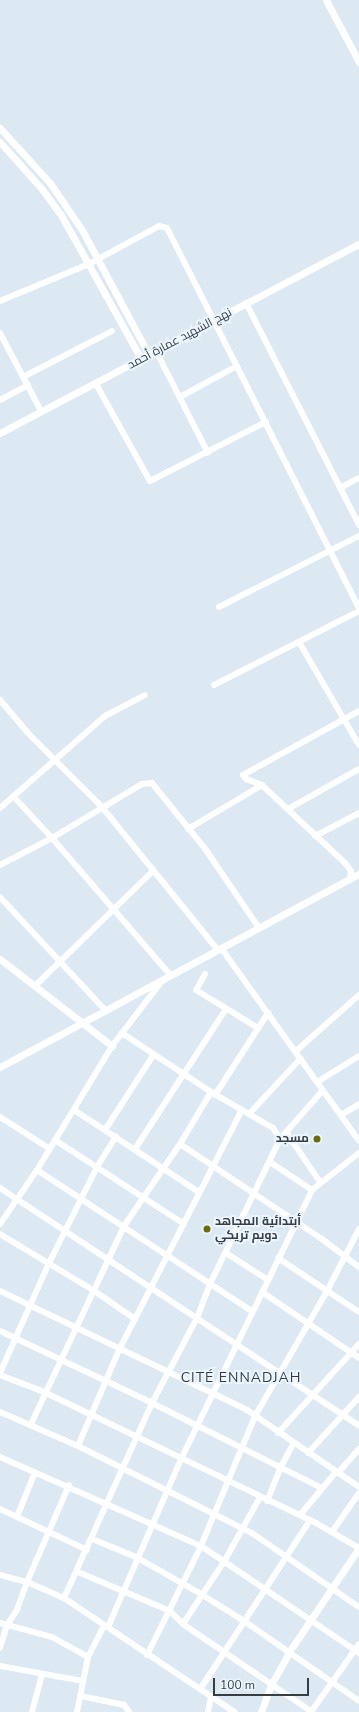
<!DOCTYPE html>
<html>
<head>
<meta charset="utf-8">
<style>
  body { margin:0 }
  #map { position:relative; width:359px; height:1712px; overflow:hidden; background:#dce8f2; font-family:"Nunito Sans",Cairo,sans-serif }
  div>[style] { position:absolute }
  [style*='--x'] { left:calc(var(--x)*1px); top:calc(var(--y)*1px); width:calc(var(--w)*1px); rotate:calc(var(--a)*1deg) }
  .minor>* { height:6px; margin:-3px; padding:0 3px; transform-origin:3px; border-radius:3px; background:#fff }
  .tertiary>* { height:7px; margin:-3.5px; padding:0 3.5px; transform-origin:3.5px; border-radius:3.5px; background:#fff }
  .dots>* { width:11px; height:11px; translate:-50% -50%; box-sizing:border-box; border:2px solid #e9f5ff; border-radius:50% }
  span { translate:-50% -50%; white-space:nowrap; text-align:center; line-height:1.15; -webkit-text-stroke:4px #e9f5ff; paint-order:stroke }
  .street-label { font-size:12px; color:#393d41 }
  .poi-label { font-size:12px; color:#393d41; font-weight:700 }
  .right { translate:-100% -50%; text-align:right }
  .left { translate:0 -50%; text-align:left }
  .quarter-label { font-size:14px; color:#393d41; letter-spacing:1px }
  .scale { position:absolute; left:213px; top:1678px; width:96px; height:18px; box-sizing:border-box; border:2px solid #393d41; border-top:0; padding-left:5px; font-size:12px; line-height:14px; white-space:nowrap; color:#393d41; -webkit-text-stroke:3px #e9f5ff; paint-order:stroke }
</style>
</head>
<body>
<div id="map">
  <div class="minor">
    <i style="--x:0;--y:301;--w:96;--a:-22.6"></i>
    <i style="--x:89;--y:264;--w:80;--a:-28.5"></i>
    <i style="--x:159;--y:226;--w:8;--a:14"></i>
    <i style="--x:167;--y:228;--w:426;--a:63.2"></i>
    <i style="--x:246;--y:303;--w:249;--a:63"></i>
    <i style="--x:0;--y:333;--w:88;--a:62.3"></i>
    <i style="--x:156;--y:351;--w:114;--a:63"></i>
    <i style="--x:23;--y:377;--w:100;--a:-27.3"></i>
    <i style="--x:96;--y:384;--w:111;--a:60.9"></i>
    <i style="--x:150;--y:481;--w:130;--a:-27"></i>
    <i style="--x:180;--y:397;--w:65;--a:-28.5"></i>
    <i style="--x:0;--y:400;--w:32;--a:-28"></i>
    <i style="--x:340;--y:488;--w:21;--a:-28"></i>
    <i style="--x:219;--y:607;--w:157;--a:-26.9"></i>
    <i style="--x:299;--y:642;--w:119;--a:59.8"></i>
    <i style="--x:214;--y:685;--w:163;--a:-27"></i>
    <i style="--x:0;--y:700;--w:43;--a:49.7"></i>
    <i style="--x:28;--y:733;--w:105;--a:45"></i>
    <i style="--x:102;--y:807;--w:184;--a:51"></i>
    <i style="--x:13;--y:796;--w:57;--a:47.1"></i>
    <i style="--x:52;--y:838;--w:182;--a:49.2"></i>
    <i style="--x:0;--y:808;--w:140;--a:-41.2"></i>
    <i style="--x:105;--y:716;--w:45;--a:-27.7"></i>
    <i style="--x:288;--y:809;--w:81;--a:-29.4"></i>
    <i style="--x:188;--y:829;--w:86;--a:-30.7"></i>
    <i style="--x:315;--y:836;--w:50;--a:-27.6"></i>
    <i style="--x:0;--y:865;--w:59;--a:-27.4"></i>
    <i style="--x:52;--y:838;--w:105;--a:-31"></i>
    <i style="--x:142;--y:784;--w:10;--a:-6"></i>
    <i style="--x:152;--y:783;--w:86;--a:51.1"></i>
    <i style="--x:206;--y:850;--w:94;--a:55.8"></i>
    <i style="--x:350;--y:879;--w:8;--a:-83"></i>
    <i style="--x:351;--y:871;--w:10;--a:-127"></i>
    <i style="--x:345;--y:863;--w:114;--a:-136.8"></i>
    <i style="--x:262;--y:785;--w:17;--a:-159"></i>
    <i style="--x:246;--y:779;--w:5;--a:-127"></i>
    <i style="--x:243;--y:775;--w:132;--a:-28.9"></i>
    <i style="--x:0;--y:897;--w:154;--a:47.1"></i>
    <i style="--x:221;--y:948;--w:237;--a:54.4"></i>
    <i style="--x:205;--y:974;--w:18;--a:119"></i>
    <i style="--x:196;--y:990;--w:73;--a:31.5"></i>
    <i style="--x:35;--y:986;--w:166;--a:-44.3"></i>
    <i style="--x:296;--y:1051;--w:84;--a:-41.6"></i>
    <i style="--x:317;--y:1082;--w:49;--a:-31.8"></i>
    <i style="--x:215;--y:1095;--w:98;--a:-57.1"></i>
    <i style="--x:74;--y:1110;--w:149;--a:33.3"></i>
    <i style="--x:249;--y:1114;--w:76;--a:-47.1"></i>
    <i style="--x:341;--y:1115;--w:21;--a:-31"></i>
    <i style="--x:0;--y:1117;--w:59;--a:32.6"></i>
    <i style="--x:105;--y:1130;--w:90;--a:-57.2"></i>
    <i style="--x:286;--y:1132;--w:60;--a:55.8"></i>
    <i style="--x:280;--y:1139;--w:65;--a:-48.7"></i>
    <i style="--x:55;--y:1140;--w:154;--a:33.1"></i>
    <i style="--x:180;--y:1144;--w:61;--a:-59.2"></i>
    <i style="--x:135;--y:1149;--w:167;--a:-57"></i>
    <i style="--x:270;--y:1162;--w:50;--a:33.7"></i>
    <i style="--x:37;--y:1170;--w:258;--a:33.3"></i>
    <i style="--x:0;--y:1188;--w:431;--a:33.5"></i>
    <i style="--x:0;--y:1224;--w:65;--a:-55.6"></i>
    <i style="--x:37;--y:1170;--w:145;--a:-58.8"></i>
    <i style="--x:112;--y:1046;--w:82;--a:-52.4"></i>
    <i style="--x:0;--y:1234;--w:109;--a:31.1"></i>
    <i style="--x:93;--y:1290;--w:51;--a:34.6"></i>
    <i style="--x:226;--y:1253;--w:50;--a:32.7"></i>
    <i style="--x:278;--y:1258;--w:97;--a:33.7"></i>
    <i style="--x:0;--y:1291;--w:274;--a:25.7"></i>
    <i style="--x:247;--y:1410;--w:136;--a:34.5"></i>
    <i style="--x:262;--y:1292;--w:117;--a:34.2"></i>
    <i style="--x:0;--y:1331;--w:168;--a:25.3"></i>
    <i style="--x:152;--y:1403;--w:190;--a:26.6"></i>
    <i style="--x:0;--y:1373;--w:118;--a:-66"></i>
    <i style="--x:48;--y:1265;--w:110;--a:-63.4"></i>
    <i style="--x:97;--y:1167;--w:36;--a:-58"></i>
    <i style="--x:0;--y:1375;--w:47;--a:21.1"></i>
    <i style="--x:44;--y:1392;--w:302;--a:25.7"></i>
    <i style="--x:316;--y:1523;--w:50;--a:30.2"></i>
    <i style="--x:0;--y:1412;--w:85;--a:23.6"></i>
    <i style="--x:78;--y:1446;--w:195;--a:26.6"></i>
    <i style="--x:252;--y:1533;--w:130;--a:34.7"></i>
    <i style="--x:31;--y:1424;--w:219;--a:-64.8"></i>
    <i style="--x:124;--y:1226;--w:99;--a:-55.7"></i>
    <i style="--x:180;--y:1144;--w:171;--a:33.8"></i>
    <i style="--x:322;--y:1239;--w:46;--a:37.1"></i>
    <i style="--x:278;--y:1433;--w:120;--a:-47.7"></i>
    <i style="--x:78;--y:1446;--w:104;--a:-66.9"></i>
    <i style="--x:119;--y:1350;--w:270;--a:-62.9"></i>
    <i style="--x:308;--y:1453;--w:76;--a:-47.7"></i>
    <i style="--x:0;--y:1457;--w:220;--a:23.9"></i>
    <i style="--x:201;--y:1546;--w:191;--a:34.1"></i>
    <i style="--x:338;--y:1473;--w:32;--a:-49"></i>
    <i style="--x:69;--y:1485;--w:106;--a:113.4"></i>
    <i style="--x:27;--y:1582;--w:40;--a:23.4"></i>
    <i style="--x:64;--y:1598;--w:205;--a:33.8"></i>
    <i style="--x:267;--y:1501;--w:35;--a:-68"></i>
    <i style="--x:280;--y:1468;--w:29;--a:-61"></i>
    <i style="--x:0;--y:1509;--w:96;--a:25.2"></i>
    <i style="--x:300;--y:1515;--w:56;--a:-50.1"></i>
    <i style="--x:17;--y:1517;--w:48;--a:-68.2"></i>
    <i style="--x:332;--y:1532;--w:47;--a:-55.3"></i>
    <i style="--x:92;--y:1539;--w:48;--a:22.2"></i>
    <i style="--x:136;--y:1557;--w:75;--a:29.6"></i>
    <i style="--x:201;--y:1594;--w:51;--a:32.1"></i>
    <i style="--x:244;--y:1621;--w:140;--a:34.8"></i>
    <i style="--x:78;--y:1572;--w:100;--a:23"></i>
    <i style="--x:170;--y:1611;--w:18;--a:45"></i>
    <i style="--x:183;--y:1624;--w:156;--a:34.3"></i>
    <i style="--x:0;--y:1575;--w:28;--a:15"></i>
    <i style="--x:27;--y:1582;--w:30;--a:110"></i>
    <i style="--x:17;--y:1610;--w:18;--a:124"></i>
    <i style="--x:7;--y:1625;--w:24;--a:107"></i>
    <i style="--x:64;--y:1598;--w:214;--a:-65.7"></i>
    <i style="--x:152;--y:1403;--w:96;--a:-62.1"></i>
    <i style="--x:197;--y:1318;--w:36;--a:-69"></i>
    <i style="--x:210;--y:1284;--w:161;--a:-64.2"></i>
    <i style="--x:280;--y:1139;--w:13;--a:-122"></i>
    <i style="--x:273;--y:1128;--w:72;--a:-149.9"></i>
    <i style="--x:211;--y:1092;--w:107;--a:-146.5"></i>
    <i style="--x:0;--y:1623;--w:54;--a:15.1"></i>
    <i style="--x:52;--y:1637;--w:41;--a:29.1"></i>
    <i style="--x:183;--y:1624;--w:77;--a:-56.7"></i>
    <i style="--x:225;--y:1560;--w:72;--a:-60.9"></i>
    <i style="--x:108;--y:1627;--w:183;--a:-66.5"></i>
    <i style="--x:181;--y:1459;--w:299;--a:-64"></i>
    <i style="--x:312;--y:1190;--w:60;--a:-38.2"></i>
    <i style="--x:147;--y:1655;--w:122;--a:-63.6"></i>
    <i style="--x:201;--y:1546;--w:141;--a:-67.4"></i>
    <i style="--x:255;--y:1416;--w:140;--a:-60"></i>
    <i style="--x:325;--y:1295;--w:74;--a:-62.7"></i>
    <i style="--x:0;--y:1666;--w:84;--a:10.2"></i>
    <i style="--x:201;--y:1688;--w:200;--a:-57"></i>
    <i style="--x:81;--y:1696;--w:44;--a:11.8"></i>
    <i style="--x:124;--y:1705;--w:9;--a:54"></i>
    <i style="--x:32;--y:1712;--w:39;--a:-75"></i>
    <i style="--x:77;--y:1712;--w:56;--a:-78.7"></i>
    <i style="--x:88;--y:1657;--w:35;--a:-63"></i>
    <i style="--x:208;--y:1712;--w:16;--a:-79"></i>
    <i style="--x:311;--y:1712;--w:83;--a:-54.8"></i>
  </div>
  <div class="tertiary">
    <i style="--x:326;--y:0;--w:70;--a:62"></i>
    <i style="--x:0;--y:128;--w:74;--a:47.7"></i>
    <i style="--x:50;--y:183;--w:57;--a:55.8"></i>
    <i style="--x:82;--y:230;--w:142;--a:61.8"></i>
    <i style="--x:0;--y:142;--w:63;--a:48.2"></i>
    <i style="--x:42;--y:189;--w:32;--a:54"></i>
    <i style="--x:61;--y:215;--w:165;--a:60.9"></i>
    <i style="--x:0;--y:433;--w:406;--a:-27.8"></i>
    <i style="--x:0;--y:959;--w:142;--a:37.8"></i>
    <i style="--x:0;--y:1067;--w:408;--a:-28.3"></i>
    <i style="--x:261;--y:1712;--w:29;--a:-70"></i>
    <i style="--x:271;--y:1685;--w:38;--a:-61"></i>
    <i style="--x:289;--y:1652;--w:125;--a:-56.1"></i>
  </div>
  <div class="dots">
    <i style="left:317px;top:1139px;background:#6d6c0b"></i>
    <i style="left:207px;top:1229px;background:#6d6c0b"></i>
  </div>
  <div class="street-label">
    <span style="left:180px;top:339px;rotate:-28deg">نهج الشهيد عمارة أحمد</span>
  </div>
  <div class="poi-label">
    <span class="right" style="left:309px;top:1139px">مسجد</span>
    <span class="left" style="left:215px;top:1229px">أبتدائية المجاهد<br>دويم تريكي</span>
  </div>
  <div class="quarter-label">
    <span style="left:241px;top:1378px">CITÉ ENNADJAH</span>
  </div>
  <div class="scale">100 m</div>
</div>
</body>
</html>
